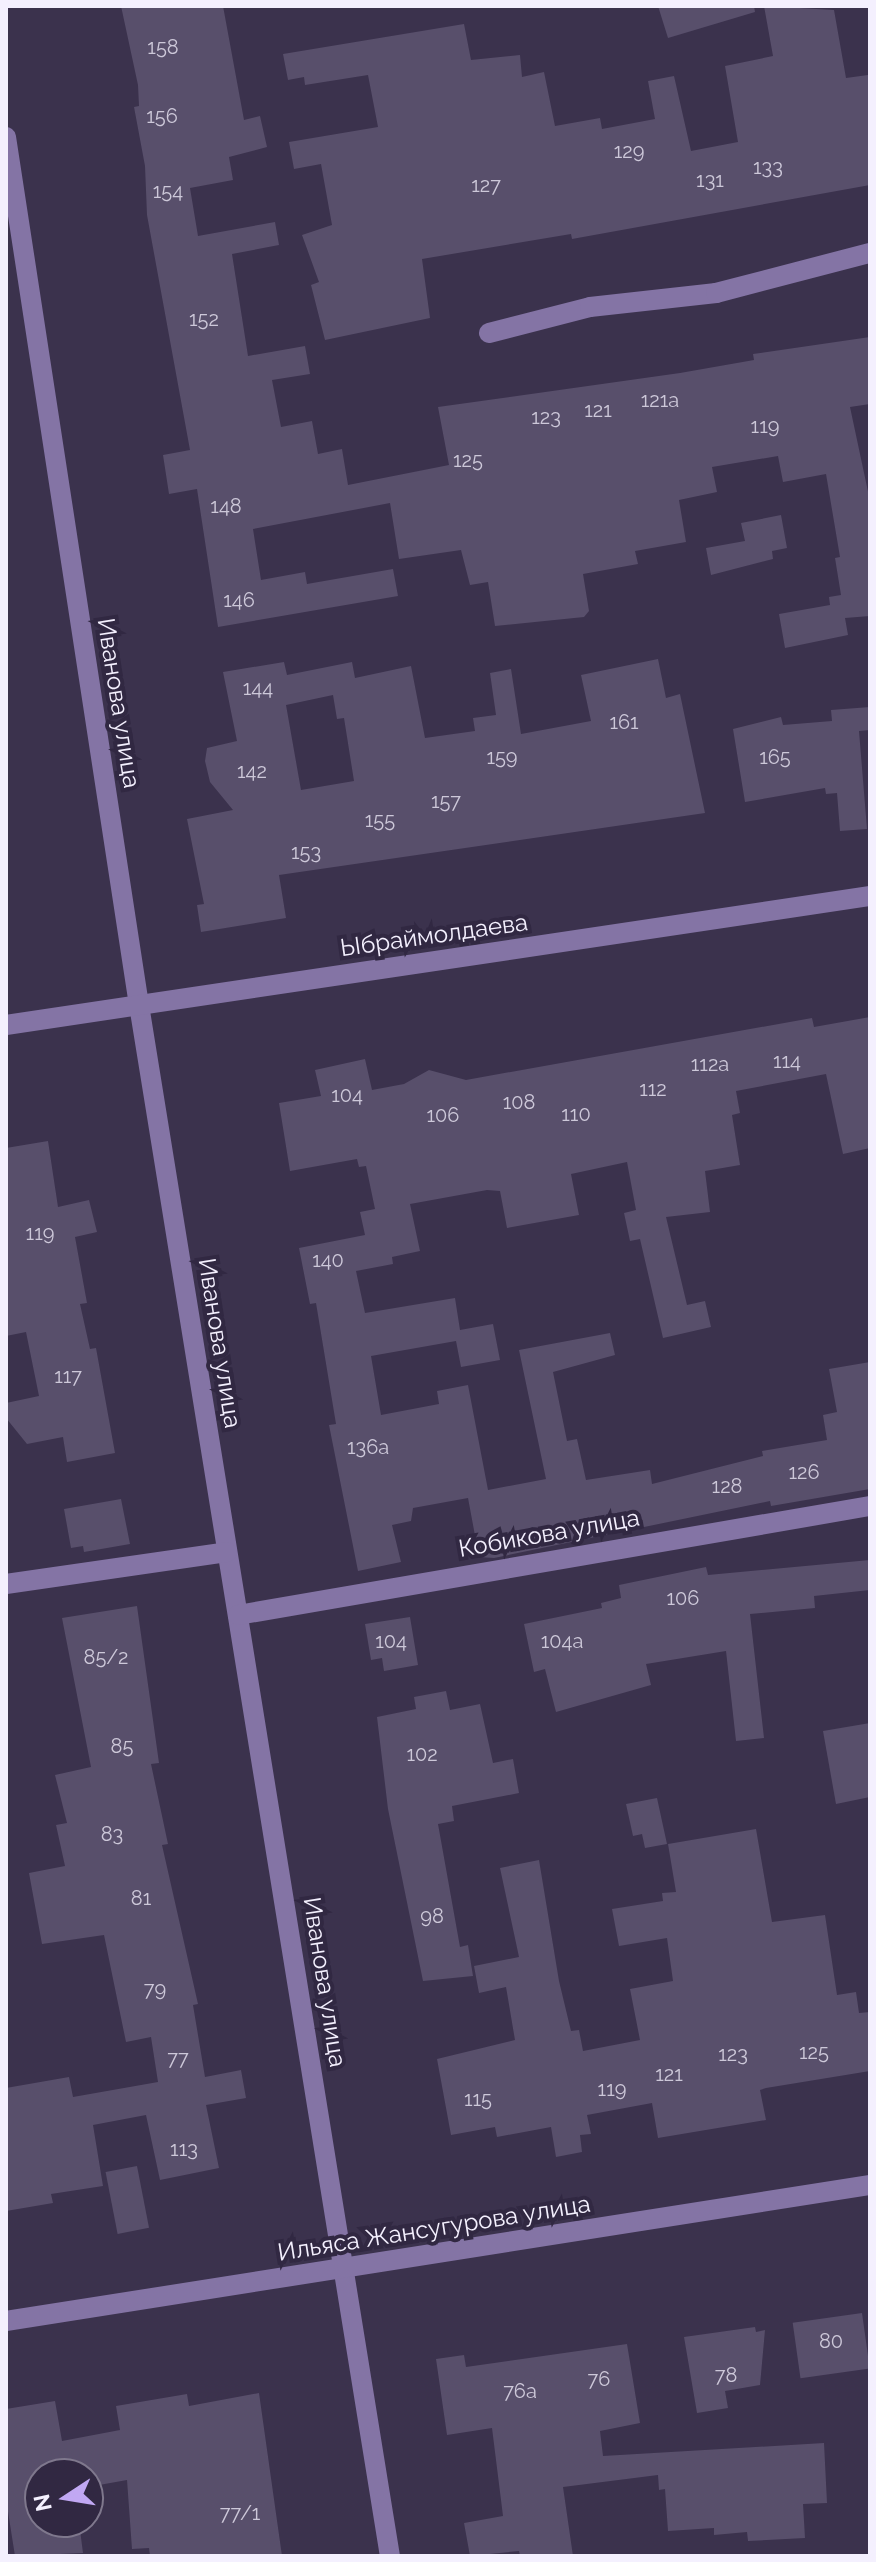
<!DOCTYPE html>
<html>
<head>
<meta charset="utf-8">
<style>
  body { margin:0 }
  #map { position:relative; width:876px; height:2562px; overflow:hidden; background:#3b324d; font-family:Raleway,sans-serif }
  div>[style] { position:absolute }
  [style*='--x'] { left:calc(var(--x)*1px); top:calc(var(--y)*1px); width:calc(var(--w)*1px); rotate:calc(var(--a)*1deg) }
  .building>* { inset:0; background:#584f6b; transform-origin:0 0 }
  .minor>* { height:20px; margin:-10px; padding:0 10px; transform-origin:10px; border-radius:10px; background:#8474a5 }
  span { translate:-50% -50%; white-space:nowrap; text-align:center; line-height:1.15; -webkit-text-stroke:8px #312842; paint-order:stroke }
  .number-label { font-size:20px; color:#cdc8d9 }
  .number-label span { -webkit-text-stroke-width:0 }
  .street-label { font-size:24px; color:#f4f0fe }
  .frame { position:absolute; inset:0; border:8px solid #f4f0fe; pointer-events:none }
  .north { position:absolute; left:24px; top:2458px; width:80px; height:80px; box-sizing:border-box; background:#312842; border:2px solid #7f788d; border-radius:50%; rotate:258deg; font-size:22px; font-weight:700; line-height:32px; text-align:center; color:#f4f0fe }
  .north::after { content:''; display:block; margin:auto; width:28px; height:36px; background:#c1a8f3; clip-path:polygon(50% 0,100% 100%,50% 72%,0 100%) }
</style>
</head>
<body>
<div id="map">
  <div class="building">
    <i style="clip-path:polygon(121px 6px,223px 6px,244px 120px,260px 116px,267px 147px,229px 157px,233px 180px,190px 188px,198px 236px,275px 222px,279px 245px,232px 254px,248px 356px,305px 346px,310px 374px,272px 380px,281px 427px,312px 421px,318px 454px,342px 449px,348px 485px,449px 465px,438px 407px,680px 373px,754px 360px,753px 354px,870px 337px,870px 404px,850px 407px,870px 501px,870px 616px,845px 618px,848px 635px,785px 648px,779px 614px,830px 605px,829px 597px,841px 595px,835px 558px,840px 557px,826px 474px,783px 482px,778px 456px,712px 467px,717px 492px,679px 500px,686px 542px,635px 551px,638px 564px,583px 574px,589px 611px,584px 617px,495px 626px,488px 582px,470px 585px,461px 550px,399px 559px,390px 503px,253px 529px,261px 580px,305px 572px,307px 584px,393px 569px,398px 596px,218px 627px,197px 489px,169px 494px,163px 455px,190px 450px,147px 215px,145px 166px,134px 107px,139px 106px,138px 85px)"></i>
    <i style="clip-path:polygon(658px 6px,754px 6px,755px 12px,668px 38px)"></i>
    <i style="clip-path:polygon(764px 6px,834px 10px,846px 78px,868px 75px,870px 185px,572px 239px,571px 234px,422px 259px,430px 318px,325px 340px,311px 285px,319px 282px,302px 235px,332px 225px,321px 164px,294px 169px,289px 142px,378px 127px,368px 75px,305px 85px,304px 77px,288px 80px,283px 54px,464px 24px,471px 60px,520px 55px,522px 77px,544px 72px,555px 126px,600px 118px,602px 129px,655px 119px,648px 81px,674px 76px,691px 151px,738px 142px,725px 66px,773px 56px)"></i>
    <i style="clip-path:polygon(781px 515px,787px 548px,772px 551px,773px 559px,711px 575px,706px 548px,745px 541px,741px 523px)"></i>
    <i style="clip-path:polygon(evenodd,658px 659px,666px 698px,680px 694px,705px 813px,279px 875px,286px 918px,201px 932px,197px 905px,204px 904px,187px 819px,233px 810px,210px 782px,205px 761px,207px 748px,237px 741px,223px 672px,284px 662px,287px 675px,352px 662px,355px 678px,411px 666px,425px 738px,475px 731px,473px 718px,496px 715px,490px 673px,511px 669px,521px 734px,591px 721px,581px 675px,658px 659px,333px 695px,337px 719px,344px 718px,354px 781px,301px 790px,286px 705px,333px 695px)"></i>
    <i style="clip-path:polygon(870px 707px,870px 730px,859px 731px,867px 829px,840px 831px,837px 793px,826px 794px,825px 788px,745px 802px,733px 729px,781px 717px,783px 725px,832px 721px,831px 710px)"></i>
    <i style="clip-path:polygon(870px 1017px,870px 1148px,843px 1154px,826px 1074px,736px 1091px,740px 1113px,732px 1115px,740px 1165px,705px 1171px,710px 1212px,666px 1217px,687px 1305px,705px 1301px,711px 1327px,663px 1338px,640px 1239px,630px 1241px,624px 1213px,636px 1210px,627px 1162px,571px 1174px,579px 1215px,507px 1228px,500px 1191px,487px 1190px,410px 1204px,420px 1251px,392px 1257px,393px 1264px,356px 1271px,365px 1313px,455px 1298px,460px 1330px,493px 1324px,500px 1360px,461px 1367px,456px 1341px,371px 1356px,381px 1415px,439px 1404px,437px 1391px,468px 1385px,488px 1490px,546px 1479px,519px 1350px,610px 1333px,615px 1355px,553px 1372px,567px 1441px,577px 1439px,586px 1480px,650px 1470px,652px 1484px,763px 1456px,762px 1451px,827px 1440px,823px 1415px,837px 1412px,829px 1369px,870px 1362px,870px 1489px,771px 1506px,770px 1501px,494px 1558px,479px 1557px,468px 1498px,413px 1508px,411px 1521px,392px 1525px,401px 1562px,358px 1571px,329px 1425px,336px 1424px,316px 1303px,310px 1304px,299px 1248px,365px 1235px,360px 1212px,375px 1209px,366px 1166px,359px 1167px,357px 1159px,290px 1171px,279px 1103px,321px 1096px,315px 1070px,365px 1059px,372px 1090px,404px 1084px,429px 1070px,466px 1080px,812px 1018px,814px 1027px)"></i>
    <i style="clip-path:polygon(48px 1141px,58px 1207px,89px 1200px,97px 1232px,75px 1237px,87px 1303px,80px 1304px,90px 1349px,96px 1348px,115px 1453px,67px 1462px,63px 1437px,27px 1444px,6px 1418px,6px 1403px,39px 1396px,26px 1332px,6px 1336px,6px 1148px)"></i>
    <i style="clip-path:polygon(121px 1499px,130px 1544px,84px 1552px,83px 1546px,71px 1548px,64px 1509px)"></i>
    <i style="clip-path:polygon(870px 1560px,870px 1590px,814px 1596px,815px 1608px,750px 1614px,764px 1738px,736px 1741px,726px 1651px,646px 1664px,651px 1685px,556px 1712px,545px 1669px,534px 1672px,524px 1624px,602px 1608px,601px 1603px,621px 1598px,619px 1585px,706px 1567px,708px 1575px)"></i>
    <i style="clip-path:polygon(137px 1606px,159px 1763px,151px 1764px,168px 1844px,162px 1845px,198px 2004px,193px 2005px,205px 2077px,241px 2070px,246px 2098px,206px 2105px,219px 2168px,160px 2180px,146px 2115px,93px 2125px,103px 2186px,51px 2194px,53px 2203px,6px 2211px,6px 2088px,69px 2077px,73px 2097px,158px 2082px,151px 2037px,126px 2042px,104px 1935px,42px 1944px,29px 1873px,65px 1866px,56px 1825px,67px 1823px,55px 1775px,91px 1767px,62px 1618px)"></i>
    <i style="clip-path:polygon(410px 1617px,418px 1665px,384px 1671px,382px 1658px,371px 1660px,365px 1624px)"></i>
    <i style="clip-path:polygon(446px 1691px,450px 1710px,480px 1704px,493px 1763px,513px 1759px,519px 1793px,452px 1806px,454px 1821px,438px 1824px,460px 1947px,468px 1945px,473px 1976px,423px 1981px,388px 1809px,377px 1717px,416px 1709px,414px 1697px)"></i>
    <i style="clip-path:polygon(870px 1723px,870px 1797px,836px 1804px,823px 1731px)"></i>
    <i style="clip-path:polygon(657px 1798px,667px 1844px,645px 1848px,642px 1834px,633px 1836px,626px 1804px)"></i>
    <i style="clip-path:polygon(756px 1829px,772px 1922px,825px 1915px,837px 1995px,856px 1992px,859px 2013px,870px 2012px,870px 2071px,766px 2088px,760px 2090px,766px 2120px,658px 2138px,652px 2103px,587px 2115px,591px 2134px,580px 2135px,582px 2152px,556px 2157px,551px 2127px,497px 2137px,495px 2127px,451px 2135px,437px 2059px,515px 2040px,506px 1987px,479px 1993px,474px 1966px,519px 1957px,500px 1868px,539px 1860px,559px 1981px,571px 2031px,579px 2030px,583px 2051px,640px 2040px,630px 1989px,673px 1981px,667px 1938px,619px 1946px,612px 1909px,663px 1901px,662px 1893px,676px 1892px,668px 1844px)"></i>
    <i style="left:137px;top:2166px;width:63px;height:32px;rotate:79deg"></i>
    <i style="left:862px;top:2313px;width:56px;height:70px;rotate:82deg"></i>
    <i style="clip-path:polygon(755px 2327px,756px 2332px,765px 2330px,760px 2385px,725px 2391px,728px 2408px,697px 2413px,684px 2337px)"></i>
    <i style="clip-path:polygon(627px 2344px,640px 2423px,600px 2431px,603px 2456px,824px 2443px,827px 2503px,803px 2504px,805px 2538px,748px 2541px,747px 2532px,714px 2535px,714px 2528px,668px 2531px,665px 2489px,659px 2490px,658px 2475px,563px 2487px,573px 2556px,520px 2556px,519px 2551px,470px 2556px,464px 2523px,503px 2516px,492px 2428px,447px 2435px,436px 2359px,464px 2355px,466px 2367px)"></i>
    <i style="clip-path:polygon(259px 2393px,282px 2556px,150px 2556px,149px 2548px,132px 2549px,127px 2480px,88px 2487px,88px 2474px,40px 2474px,40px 2522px,79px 2522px,83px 2553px,15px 2556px,6px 2499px,6px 2409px,55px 2401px,62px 2441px,120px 2430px,116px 2406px,187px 2394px,189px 2406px)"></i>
  </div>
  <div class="minor">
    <i style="--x:6;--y:137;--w:878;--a:81.29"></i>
    <i style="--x:139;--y:1005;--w:1571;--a:80.81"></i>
    <i style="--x:489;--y:333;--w:104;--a:-14.4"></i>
    <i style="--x:590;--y:307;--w:127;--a:-6.3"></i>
    <i style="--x:716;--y:293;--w:159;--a:-14.6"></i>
    <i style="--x:6;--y:1025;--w:874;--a:-8.49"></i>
    <i style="--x:6;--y:1584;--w:223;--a:-8.2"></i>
    <i style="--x:238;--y:1615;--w:641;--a:-9.79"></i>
    <i style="--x:6;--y:2321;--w:875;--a:-8.95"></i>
  </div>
  <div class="number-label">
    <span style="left:163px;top:47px">158</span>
    <span style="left:162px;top:116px">156</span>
    <span style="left:629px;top:151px">129</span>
    <span style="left:768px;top:167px">133</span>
    <span style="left:710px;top:180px">131</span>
    <span style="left:486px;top:185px">127</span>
    <span style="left:168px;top:191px">154</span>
    <span style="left:204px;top:319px">152</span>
    <span style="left:660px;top:400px">121а</span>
    <span style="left:598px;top:410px">121</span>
    <span style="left:546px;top:417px">123</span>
    <span style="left:765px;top:426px">119</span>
    <span style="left:468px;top:460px">125</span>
    <span style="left:226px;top:506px">148</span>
    <span style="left:239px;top:600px">146</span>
    <span style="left:258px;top:688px">144</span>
    <span style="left:624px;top:722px">161</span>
    <span style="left:502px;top:757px">159</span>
    <span style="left:775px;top:757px">165</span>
    <span style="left:252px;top:771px">142</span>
    <span style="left:446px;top:801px">157</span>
    <span style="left:380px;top:820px">155</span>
    <span style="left:306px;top:852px">153</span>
    <span style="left:787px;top:1061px">114</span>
    <span style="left:710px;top:1064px">112а</span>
    <span style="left:653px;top:1089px">112</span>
    <span style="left:347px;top:1095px">104</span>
    <span style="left:519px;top:1102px">108</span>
    <span style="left:576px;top:1114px">110</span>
    <span style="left:443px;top:1115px">106</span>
    <span style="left:40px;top:1233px">119</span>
    <span style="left:328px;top:1260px">140</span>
    <span style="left:68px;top:1376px">117</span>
    <span style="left:368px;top:1447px">136а</span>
    <span style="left:804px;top:1472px">126</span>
    <span style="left:727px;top:1486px">128</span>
    <span style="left:683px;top:1598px">106</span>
    <span style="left:391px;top:1641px">104</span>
    <span style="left:562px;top:1641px">104а</span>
    <span style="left:106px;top:1657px">85/2</span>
    <span style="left:122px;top:1746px">85</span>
    <span style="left:422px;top:1754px">102</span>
    <span style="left:112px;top:1834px">83</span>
    <span style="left:141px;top:1898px">81</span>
    <span style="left:432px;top:1916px">98</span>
    <span style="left:155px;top:1989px">79</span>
    <span style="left:814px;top:2052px">125</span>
    <span style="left:733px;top:2054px">123</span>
    <span style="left:178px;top:2058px">77</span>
    <span style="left:669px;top:2074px">121</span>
    <span style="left:612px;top:2089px">119</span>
    <span style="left:478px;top:2099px">115</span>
    <span style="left:184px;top:2149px">113</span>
    <span style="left:831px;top:2341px">80</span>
    <span style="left:726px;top:2375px">78</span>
    <span style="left:599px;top:2379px">76</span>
    <span style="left:520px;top:2391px">76а</span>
    <span style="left:240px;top:2513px">77/1</span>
  </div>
  <div class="street-label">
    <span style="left:119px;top:703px;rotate:81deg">Иванова улица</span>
    <span style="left:434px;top:935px;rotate:-8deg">Ыбраймолдаева</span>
    <span style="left:220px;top:1343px;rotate:81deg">Иванова улица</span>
    <span style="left:549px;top:1533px;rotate:-10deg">Кобикова улица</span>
    <span style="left:325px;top:1982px;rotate:81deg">Иванова улица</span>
    <span style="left:434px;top:2228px;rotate:-9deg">Ильяса Жансугурова улица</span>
  </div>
  <div class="frame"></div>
  <div class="north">N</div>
</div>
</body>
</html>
